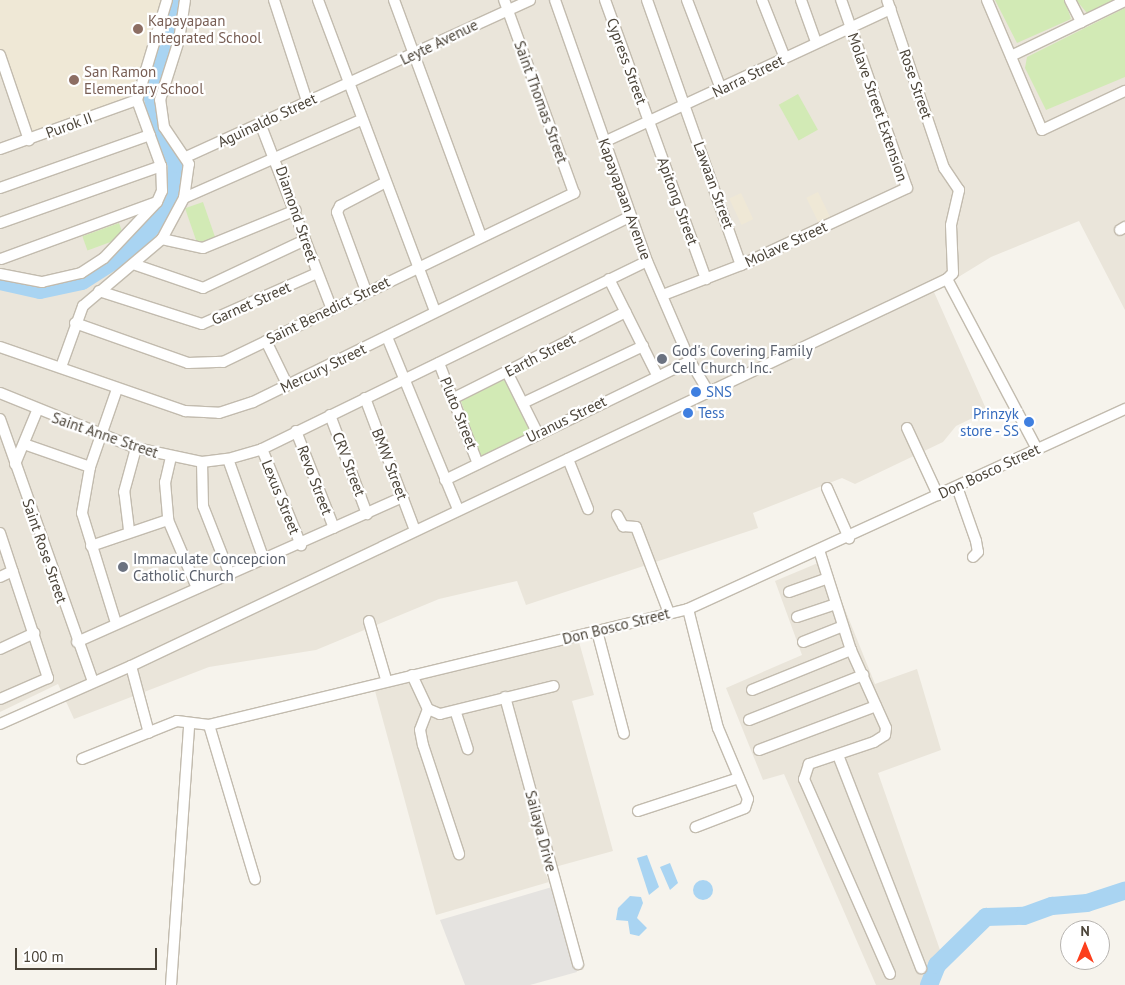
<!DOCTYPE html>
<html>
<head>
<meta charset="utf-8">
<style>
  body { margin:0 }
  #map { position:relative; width:1125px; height:985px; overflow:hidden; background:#f6f3ec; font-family:"PT Sans",sans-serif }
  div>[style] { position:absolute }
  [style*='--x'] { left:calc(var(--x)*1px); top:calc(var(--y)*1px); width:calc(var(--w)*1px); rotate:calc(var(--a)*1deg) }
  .residential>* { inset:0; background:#eae5da }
  .education>* { inset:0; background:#efe8d6; transform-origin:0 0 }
  .green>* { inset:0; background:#d2eab5; transform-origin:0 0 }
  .parking>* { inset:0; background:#e5e3e0 }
  .water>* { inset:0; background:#a9d4f2 }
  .round { border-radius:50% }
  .river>* { height:18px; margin:-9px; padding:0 9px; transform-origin:9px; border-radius:9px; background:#a9d4f2 }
  .roads { filter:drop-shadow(1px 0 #c2bbae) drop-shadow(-1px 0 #c2bbae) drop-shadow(0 1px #c2bbae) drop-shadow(0 -1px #c2bbae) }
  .minor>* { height:10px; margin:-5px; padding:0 5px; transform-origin:5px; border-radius:5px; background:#fff }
  .dots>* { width:14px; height:14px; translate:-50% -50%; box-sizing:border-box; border:2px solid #fff; border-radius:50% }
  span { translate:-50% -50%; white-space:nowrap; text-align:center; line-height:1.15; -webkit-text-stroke:4.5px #fff; paint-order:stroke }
  .education-label { font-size:15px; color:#785e54 }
  .left { translate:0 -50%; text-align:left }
  .street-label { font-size:15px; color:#4b4439 }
  .worship-label { font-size:15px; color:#5b616d }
  .shop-label { font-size:15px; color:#366cbe }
  .right { translate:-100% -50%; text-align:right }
  .north { position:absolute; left:1060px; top:920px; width:50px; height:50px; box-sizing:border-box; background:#fff; border:1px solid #b7b4b0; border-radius:50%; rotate:0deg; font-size:14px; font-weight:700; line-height:20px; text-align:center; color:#4b4439 }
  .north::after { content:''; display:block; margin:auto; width:18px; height:22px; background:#fc3f1d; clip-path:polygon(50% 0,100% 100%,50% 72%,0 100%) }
  .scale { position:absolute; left:15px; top:948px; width:142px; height:22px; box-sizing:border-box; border:2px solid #4b4439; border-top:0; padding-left:6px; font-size:15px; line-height:18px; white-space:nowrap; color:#4b4439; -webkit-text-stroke:4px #fff; paint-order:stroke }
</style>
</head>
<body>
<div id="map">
  <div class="residential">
    <i style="clip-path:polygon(0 0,1125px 0,1125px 310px,1079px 221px,991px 257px,934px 292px,987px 411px,956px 426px,943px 442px,855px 484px,842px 478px,753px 513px,758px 528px,526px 605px,517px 581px,439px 599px,316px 650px,209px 667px,74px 719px,58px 684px,0 712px)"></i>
    <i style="clip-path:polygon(825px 560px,875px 684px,917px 669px,941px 750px,878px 773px,940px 950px,924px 985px,876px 985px,784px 774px,763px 780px,726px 688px,802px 655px,775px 581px)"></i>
    <i style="clip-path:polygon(579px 642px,594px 695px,572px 701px,613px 851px,544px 870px,549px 882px,436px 915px,375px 691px)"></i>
  </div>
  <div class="education">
    <i style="clip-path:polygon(0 0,163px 0,132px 97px,30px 134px,0 49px)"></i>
    <i style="left:818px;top:192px;width:28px;height:13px;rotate:64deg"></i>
    <i style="left:741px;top:193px;width:29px;height:13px;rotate:65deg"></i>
  </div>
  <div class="green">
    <i style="clip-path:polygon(995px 0,1065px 0,1071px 19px,1017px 43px)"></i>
    <i style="clip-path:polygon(1076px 0,1115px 0,1087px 13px)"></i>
    <i style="clip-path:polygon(1125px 8px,1125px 77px,1046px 110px,1025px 68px,1027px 57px)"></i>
    <i style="left:798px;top:94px;width:41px;height:22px;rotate:61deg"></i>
    <i style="left:203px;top:202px;width:39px;height:19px;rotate:71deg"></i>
    <i style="left:119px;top:223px;width:15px;height:39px;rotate:70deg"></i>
    <i style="clip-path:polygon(509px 378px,533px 432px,480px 458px,460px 398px)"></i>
  </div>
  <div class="parking">
    <i style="clip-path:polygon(552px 887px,577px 972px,530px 985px,465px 985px,440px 920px)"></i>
  </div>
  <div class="water">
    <i style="clip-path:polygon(647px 855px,659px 887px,649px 895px,637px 858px)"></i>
    <i style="clip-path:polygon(670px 863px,678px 883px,670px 890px,660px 867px)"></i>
    <i class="round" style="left:693px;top:880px;width:20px;height:20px"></i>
    <i style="clip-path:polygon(630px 896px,641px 897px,643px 903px,637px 918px,647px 928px,639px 936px,630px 934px,628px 921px,616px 920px,618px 908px)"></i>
  </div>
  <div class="river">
    <i style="--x:0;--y:281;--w:41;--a:12.7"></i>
    <i style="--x:40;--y:290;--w:43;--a:-12.1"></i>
    <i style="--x:82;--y:281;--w:59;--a:-32.6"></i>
    <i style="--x:132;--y:249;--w:64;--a:-48.1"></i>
    <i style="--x:175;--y:201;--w:37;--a:-87"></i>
    <i style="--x:177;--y:164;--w:40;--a:-116.6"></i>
    <i style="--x:159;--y:128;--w:31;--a:-101"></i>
    <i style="--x:153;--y:98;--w:101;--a:-75.7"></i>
    <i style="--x:929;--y:985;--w:22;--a:-68"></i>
    <i style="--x:937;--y:965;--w:69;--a:-44.4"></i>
    <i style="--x:986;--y:917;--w:38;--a:-2"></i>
    <i style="--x:1024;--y:916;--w:30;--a:-20"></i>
    <i style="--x:1052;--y:906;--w:35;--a:-5"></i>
    <i style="--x:1087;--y:903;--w:40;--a:-18"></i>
  </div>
  <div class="roads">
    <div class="minor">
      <i style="--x:274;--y:0;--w:106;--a:71.9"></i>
      <i style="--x:318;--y:0;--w:332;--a:69.4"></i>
      <i style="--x:394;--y:0;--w:252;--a:69.8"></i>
      <i style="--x:555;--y:0;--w:277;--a:70.6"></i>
      <i style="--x:647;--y:261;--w:109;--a:66.7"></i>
      <i style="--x:690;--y:361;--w:37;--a:59"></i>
      <i style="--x:605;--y:0;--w:297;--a:70.1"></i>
      <i style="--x:647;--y:0;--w:281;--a:70.5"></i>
      <i style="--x:687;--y:0;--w:95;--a:69.1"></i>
      <i style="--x:762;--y:0;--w:62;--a:68.4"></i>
      <i style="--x:801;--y:0;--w:45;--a:70.3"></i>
      <i style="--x:987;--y:0;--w:141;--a:67.1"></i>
      <i style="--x:1042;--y:130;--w:92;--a:-25.2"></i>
      <i style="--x:1070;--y:0;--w:25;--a:63"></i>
      <i style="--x:0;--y:55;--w:90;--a:71.2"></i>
      <i style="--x:1011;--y:56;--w:127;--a:-25.8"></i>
      <i style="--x:260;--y:123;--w:197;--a:68.9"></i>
      <i style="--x:604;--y:142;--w:316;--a:-24.9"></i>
      <i style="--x:0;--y:149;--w:145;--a:-19.7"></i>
      <i style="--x:186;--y:157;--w:378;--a:-24.5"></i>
      <i style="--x:0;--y:188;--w:159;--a:-19.5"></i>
      <i style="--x:184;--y:198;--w:193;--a:-23.8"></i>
      <i style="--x:0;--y:223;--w:171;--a:-19.5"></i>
      <i style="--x:1120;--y:230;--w:6;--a:-31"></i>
      <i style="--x:162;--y:239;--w:42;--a:12.4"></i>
      <i style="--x:203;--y:248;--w:100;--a:-22.2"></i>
      <i style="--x:1;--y:259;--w:166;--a:-20.1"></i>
      <i style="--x:136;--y:265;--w:71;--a:18.9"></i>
      <i style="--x:203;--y:288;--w:113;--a:-25.2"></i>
      <i style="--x:0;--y:274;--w:43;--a:10.8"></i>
      <i style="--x:42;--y:282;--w:40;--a:-13"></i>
      <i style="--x:81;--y:273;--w:27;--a:-33"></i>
      <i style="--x:104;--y:258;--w:77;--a:-46.6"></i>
      <i style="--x:157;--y:202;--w:12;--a:-66"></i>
      <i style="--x:162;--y:191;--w:25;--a:-92"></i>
      <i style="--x:161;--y:166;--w:70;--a:-110"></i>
      <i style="--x:137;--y:100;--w:104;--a:-73.3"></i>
      <i style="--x:609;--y:279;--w:107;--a:63.4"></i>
      <i style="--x:947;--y:279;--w:192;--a:62.1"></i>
      <i style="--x:99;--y:291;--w:108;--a:17.8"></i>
      <i style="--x:202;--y:324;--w:126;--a:-23.9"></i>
      <i style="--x:366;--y:291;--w:84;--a:-110.2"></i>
      <i style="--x:337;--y:212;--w:7;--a:-63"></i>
      <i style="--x:340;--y:206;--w:50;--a:-27.6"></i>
      <i style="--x:663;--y:295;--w:84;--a:-21"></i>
      <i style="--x:741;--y:265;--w:183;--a:-24.9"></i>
      <i style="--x:907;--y:188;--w:199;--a:-109.3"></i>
      <i style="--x:75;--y:323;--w:120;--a:19.5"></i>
      <i style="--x:188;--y:363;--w:35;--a:-2"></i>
      <i style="--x:223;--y:362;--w:390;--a:-25.7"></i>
      <i style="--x:574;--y:193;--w:205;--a:-109.9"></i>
      <i style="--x:387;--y:337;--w:186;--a:67.6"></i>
      <i style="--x:266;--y:341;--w:48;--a:64"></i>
      <i style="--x:0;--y:347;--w:196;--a:19.1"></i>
      <i style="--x:185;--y:411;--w:34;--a:3"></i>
      <i style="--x:219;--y:413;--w:36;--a:-18"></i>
      <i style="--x:253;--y:402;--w:421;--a:-26.2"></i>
      <i style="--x:439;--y:363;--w:108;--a:68.9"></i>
      <i style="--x:61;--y:367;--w:65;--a:-70.2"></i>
      <i style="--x:83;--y:306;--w:104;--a:-40.3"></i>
      <i style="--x:162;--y:239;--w:47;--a:-61.8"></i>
      <i style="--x:184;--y:198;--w:34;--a:-82"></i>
      <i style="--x:189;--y:164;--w:45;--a:-124"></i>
      <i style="--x:164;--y:127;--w:27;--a:-98"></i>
      <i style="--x:160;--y:100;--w:63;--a:-72.4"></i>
      <i style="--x:179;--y:40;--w:40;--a:-81.5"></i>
      <i style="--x:507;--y:372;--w:67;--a:63.4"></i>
      <i style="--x:0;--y:393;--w:147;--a:22"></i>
      <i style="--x:136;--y:448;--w:67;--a:12"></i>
      <i style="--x:202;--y:462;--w:26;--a:-7"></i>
      <i style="--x:228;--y:459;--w:35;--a:-16"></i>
      <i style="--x:262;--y:449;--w:428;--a:-26"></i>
      <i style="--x:365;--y:398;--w:141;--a:69.3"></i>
      <i style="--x:454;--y:398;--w:192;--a:-26.6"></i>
      <i style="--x:523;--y:403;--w:133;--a:-25.4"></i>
      <i style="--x:330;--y:415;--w:106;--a:69.5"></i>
      <i style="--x:0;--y:419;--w:278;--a:70.5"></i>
      <i style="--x:907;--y:428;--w:74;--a:65.2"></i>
      <i style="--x:296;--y:431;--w:104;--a:68.6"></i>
      <i style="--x:24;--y:444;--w:70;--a:19.2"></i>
      <i style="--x:262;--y:449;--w:104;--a:67.9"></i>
      <i style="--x:171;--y:457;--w:26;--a:103"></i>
      <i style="--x:165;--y:482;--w:38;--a:85"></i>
      <i style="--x:168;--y:520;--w:74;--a:66.9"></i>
      <i style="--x:228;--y:459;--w:107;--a:70.4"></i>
      <i style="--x:568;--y:459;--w:54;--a:68.2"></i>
      <i style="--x:202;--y:462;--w:44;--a:88.7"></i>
      <i style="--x:203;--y:506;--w:74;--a:68.6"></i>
      <i style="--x:15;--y:464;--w:57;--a:-67.5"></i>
      <i style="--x:445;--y:480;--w:272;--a:-25.9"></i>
      <i style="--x:957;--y:487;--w:57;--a:70.6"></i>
      <i style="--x:976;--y:541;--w:11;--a:80"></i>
      <i style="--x:978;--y:552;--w:7;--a:135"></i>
      <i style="--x:827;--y:488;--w:55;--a:66.3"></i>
      <i style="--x:617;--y:515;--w:13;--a:61"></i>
      <i style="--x:623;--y:526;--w:13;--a:4"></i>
      <i style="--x:636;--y:527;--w:92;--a:69"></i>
      <i style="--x:129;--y:530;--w:38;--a:-97"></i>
      <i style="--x:124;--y:492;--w:46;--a:-74.7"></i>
      <i style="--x:0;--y:533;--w:153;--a:71.7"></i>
      <i style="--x:48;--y:678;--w:52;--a:156.4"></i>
      <i style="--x:91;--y:546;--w:81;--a:-18.7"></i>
      <i style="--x:819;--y:550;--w:105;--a:72.3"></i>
      <i style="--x:851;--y:650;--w:85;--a:65.8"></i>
      <i style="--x:886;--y:728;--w:7;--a:98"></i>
      <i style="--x:885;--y:735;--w:13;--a:148"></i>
      <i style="--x:874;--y:742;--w:69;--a:161.3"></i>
      <i style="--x:809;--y:764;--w:16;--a:108"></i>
      <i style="--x:804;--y:779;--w:213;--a:66.2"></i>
      <i style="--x:0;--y:577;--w:14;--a:-25"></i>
      <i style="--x:789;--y:592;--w:41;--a:-19.7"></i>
      <i style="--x:688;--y:609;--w:123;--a:75.9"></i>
      <i style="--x:718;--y:728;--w:77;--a:67.1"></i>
      <i style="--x:748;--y:799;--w:9;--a:108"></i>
      <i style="--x:745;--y:808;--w:53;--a:158.8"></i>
      <i style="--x:797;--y:617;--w:41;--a:-18.4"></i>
      <i style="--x:369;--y:621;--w:60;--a:73.7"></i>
      <i style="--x:116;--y:623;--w:115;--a:-107.2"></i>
      <i style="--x:82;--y:513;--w:47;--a:-80.1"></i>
      <i style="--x:90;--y:467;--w:83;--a:-70.9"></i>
      <i style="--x:597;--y:631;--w:106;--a:75.3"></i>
      <i style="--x:77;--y:642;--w:357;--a:-24"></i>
      <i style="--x:803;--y:642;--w:43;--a:-21.8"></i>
      <i style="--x:0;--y:649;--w:38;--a:-25"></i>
      <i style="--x:131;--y:666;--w:69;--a:75"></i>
      <i style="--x:412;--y:675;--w:38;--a:65"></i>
      <i style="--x:428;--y:709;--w:13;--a:23"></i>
      <i style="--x:440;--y:714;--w:117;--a:-13.8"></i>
      <i style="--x:752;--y:690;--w:107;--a:-22"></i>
      <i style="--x:505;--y:697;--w:277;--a:74.7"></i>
      <i style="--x:428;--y:709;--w:22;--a:111"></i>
      <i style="--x:420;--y:730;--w:15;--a:79"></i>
      <i style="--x:423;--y:745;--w:115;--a:71.7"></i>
      <i style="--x:456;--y:713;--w:38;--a:72"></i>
      <i style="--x:749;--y:720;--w:123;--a:-21.5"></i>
      <i style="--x:0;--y:724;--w:143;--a:-23.9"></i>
      <i style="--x:131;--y:666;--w:903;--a:-25.37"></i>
      <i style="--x:947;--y:279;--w:8;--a:-45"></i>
      <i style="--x:953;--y:273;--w:48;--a:-92.4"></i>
      <i style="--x:951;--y:225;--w:36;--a:-77"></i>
      <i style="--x:959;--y:190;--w:27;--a:-124"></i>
      <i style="--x:944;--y:168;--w:177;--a:-108.7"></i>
      <i style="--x:209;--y:725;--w:161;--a:73.4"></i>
      <i style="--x:759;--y:750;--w:125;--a:-20.6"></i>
      <i style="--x:838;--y:755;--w:229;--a:68.7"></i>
      <i style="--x:82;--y:759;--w:102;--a:-21.8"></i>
      <i style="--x:177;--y:721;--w:32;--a:7"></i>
      <i style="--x:209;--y:725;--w:493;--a:-13.6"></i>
      <i style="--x:688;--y:609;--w:481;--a:-24.6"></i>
      <i style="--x:638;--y:811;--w:106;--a:-18.1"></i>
      <i style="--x:171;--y:985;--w:260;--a:-86"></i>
    </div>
  </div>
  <div class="dots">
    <i style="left:138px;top:29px;background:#8d6e63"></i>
    <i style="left:74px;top:80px;background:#8d6e63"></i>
    <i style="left:662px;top:359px;background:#6b7280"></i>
    <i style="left:696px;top:392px;background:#3f7fe0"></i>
    <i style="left:688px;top:413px;background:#3f7fe0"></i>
    <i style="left:1029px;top:422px;background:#3f7fe0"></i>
    <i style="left:123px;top:567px;background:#6b7280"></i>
  </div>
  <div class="education-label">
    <span class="left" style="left:148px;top:29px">Kapayapaan<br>Integrated School</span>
    <span class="left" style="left:84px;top:80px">San Ramon<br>Elementary School</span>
  </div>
  <div class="street-label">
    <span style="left:439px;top:42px;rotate:-26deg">Leyte Avenue</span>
    <span style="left:627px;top:61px;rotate:70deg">Cypress Street</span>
    <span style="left:748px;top:76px;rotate:-26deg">Narra Street</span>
    <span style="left:916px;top:84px;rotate:71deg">Rose Street</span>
    <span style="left:541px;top:102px;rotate:70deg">Saint Thomas Street</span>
    <span style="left:878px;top:107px;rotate:71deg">Molave Street Extension</span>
    <span style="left:267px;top:120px;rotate:-25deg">Aguinaldo Street</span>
    <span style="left:69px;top:125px;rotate:-20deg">Purok II</span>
    <span style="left:714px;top:185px;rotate:70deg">Lawaan Street</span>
    <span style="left:625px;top:199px;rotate:70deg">Kapayapaan Avenue</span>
    <span style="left:678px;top:201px;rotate:70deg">Apitong Street</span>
    <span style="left:297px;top:214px;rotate:71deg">Diamond Street</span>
    <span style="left:786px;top:244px;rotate:-25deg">Molave Street</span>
    <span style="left:251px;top:303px;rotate:-24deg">Garnet Street</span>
    <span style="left:328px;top:310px;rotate:-26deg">Saint Benedict Street</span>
    <span style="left:540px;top:355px;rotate:-27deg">Earth Street</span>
    <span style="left:323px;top:368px;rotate:-26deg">Mercury Street</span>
    <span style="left:459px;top:413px;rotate:68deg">Pluto Street</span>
    <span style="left:566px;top:419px;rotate:-26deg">Uranus Street</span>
    <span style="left:105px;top:435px;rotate:19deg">Saint Anne Street</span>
    <span style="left:349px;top:464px;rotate:69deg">CRV Street</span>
    <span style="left:390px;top:464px;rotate:69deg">BMW Street</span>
    <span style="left:989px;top:471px;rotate:-25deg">Don Bosco Street</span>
    <span style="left:315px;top:480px;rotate:69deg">Revo Street</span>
    <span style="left:281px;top:497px;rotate:68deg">Lexus Street</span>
    <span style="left:45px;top:551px;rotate:71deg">Saint Rose Street</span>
    <span style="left:616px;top:626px;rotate:-14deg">Don Bosco Street</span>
    <span style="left:541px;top:831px;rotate:75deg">Sailaya Drive</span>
  </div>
  <div class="worship-label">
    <span class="left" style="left:672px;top:359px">God's Covering Family<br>Cell Church Inc.</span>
    <span class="left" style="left:133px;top:567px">Immaculate Concepcion<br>Catholic Church</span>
  </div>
  <div class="shop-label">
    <span class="left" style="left:706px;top:392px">SNS</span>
    <span class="left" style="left:698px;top:413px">Tess</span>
    <span class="right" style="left:1019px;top:422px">Prinzyk<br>store - SS</span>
  </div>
  <div class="north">N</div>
  <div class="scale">100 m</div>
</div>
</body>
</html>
